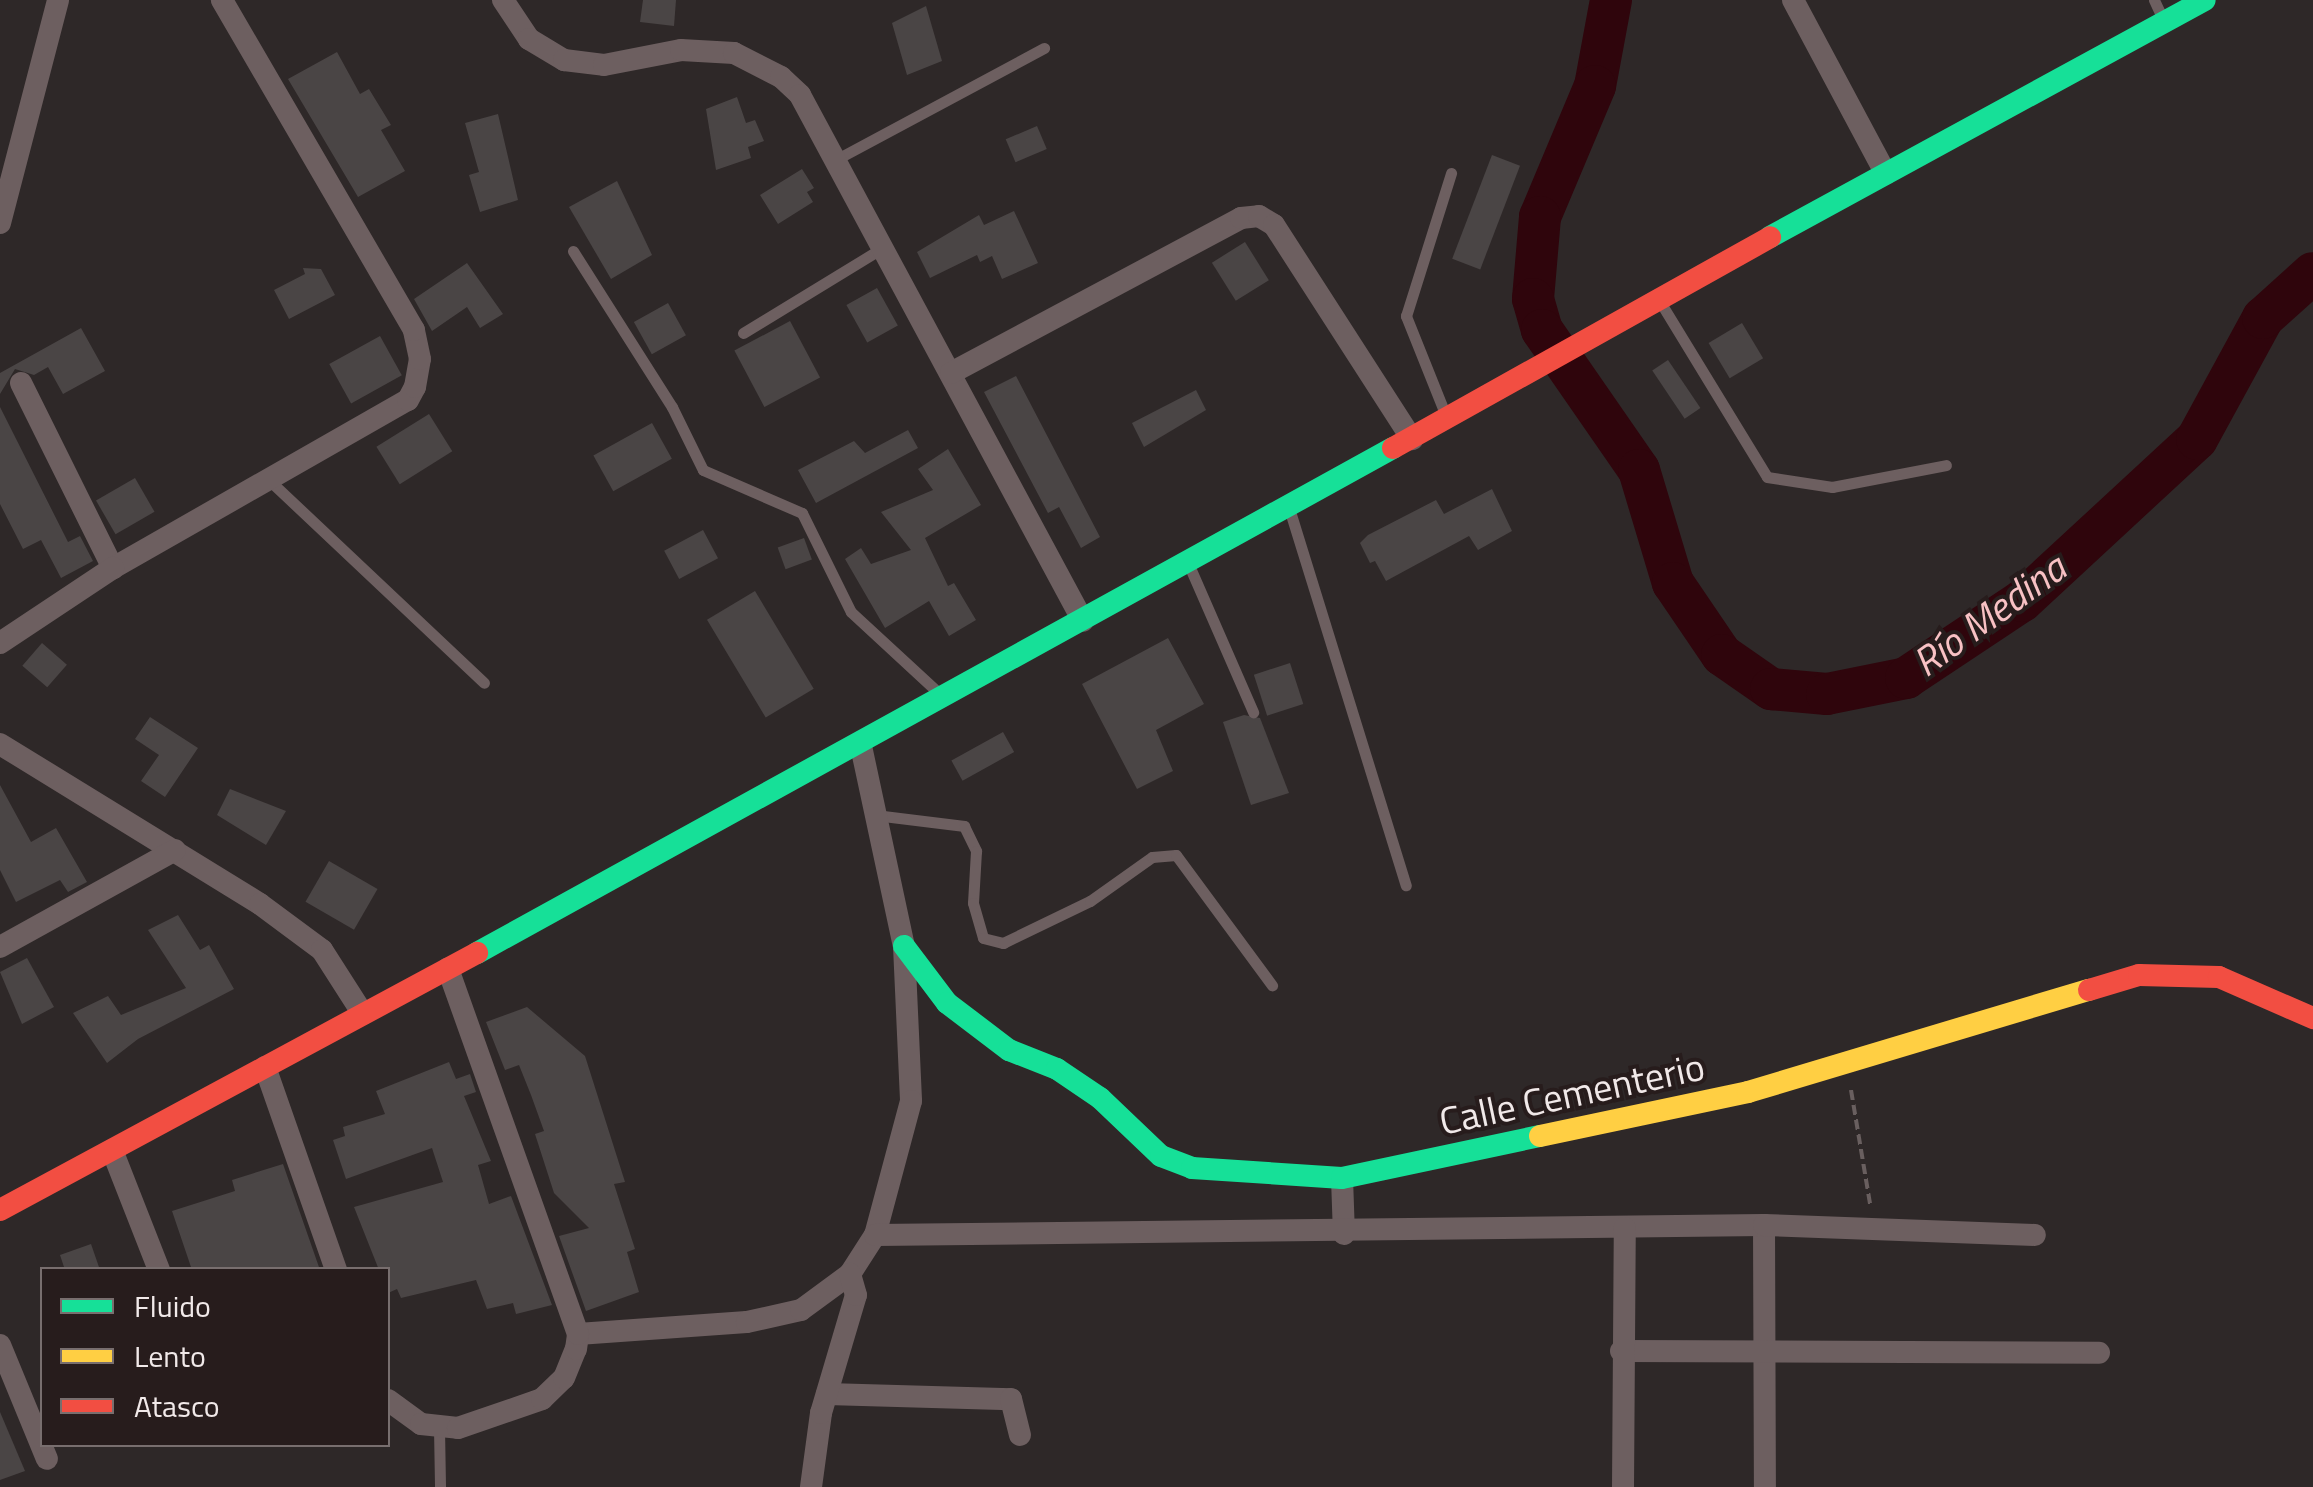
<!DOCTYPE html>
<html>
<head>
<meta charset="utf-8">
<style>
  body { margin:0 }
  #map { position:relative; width:2313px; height:1487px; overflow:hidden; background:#2e2828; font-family:"Titillium Web",sans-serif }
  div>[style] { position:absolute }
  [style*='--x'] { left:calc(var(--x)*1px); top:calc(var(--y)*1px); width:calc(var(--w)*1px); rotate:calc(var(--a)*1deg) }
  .river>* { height:42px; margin:-21px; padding:0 21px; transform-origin:21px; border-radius:21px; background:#2f050c }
  .building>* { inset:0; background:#4a4545; transform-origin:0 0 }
  .path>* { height:4px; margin-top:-2px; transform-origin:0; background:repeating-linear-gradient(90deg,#695f5f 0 10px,transparent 0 15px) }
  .lane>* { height:11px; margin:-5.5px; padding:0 5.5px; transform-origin:5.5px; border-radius:5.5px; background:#6d5f60 }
  .street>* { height:22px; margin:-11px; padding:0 11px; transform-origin:11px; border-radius:11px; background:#6d5f60 }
  .fast>* { height:22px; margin:-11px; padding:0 11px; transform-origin:11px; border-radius:11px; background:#16e098 }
  .slow>* { height:22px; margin:-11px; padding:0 11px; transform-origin:11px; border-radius:11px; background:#ffcf43 }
  .jam>* { height:22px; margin:-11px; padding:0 11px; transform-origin:11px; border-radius:11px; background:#f24e42 }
  span { translate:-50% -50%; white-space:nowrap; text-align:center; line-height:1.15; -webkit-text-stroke:8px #271c1c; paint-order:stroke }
  .street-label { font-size:38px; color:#f1e9e9 }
  .water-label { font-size:40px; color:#f8c1c4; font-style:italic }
  .legend { position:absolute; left:40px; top:1267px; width:350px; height:180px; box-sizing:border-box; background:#271c1c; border:2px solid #786e6e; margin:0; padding:12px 18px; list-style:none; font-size:30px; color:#f1e9e9 }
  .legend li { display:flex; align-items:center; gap:20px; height:50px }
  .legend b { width:50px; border:2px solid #786e6e }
</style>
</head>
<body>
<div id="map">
  <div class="river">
    <i style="--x:1611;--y:0;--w:87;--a:100.5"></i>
    <i style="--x:1595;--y:86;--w:142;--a:112.8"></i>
    <i style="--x:1540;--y:217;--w:82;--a:94.9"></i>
    <i style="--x:1533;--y:299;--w:32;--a:74"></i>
    <i style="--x:1542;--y:330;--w:170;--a:55.3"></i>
    <i style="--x:1639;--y:470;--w:118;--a:73.3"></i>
    <i style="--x:1673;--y:583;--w:87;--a:55.8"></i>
    <i style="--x:1722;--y:655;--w:60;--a:34.8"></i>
    <i style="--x:1771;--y:689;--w:56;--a:5.1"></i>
    <i style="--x:1827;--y:694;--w:81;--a:-11.4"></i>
    <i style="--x:1906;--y:678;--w:139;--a:-33.6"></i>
    <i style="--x:2022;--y:601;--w:238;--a:-42.8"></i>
    <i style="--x:2197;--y:439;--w:138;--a:-61.4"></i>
    <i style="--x:2263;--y:318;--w:67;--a:-42"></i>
  </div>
  <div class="building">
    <i style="clip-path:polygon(643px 0,676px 0,674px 26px,640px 22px)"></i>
    <i style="clip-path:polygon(926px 6px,942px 61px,907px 75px,892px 23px)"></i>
    <i style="clip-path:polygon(337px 52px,360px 94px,369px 89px,391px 125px,381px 130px,405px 171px,358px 197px,288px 79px)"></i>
    <i style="clip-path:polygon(737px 97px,746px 123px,755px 120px,764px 141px,748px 147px,751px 158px,716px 170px,706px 109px)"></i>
    <i style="clip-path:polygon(498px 114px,518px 200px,480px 212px,469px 175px,479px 172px,465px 123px)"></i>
    <i style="left:1037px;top:126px;width:25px;height:34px;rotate:67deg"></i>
    <i style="left:1492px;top:155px;width:30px;height:111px;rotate:21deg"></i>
    <i style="clip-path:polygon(802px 169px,814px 188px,807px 192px,813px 202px,778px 224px,760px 195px)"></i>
    <i style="clip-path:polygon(617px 181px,652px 255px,611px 279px,569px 207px)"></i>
    <i style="clip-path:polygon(1014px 211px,1038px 263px,1002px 279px,992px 256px,980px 262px,977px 255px,930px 278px,917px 252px,979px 215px,984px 225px)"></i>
    <i style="left:1245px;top:242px;width:45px;height:39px;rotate:58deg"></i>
    <i style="clip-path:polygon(467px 263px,503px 314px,480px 328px,467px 307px,432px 331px,414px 299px)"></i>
    <i style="clip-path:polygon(303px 268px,321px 269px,335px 295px,289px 319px,274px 290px,305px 274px)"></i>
    <i style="left:877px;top:288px;width:43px;height:35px;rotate:61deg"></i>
    <i style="left:668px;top:303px;width:37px;height:39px;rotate:61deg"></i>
    <i style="left:790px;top:321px;width:64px;height:63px;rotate:62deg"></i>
    <i style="left:1742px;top:323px;width:41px;height:39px;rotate:59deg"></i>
    <i style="clip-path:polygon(81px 328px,105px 371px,63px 394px,48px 367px,34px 375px,15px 369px,0 394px,0 373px)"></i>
    <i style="left:380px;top:336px;width:45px;height:58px;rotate:61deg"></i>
    <i style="left:1668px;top:360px;width:58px;height:19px;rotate:56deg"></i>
    <i style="clip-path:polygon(1016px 376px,1100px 537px,1081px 548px,1059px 507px,1048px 513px,984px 392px)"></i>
    <i style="clip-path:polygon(1196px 390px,1206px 410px,1144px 447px,1132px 423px)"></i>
    <i style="clip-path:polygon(0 407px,68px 542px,80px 536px,93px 561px,61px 578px,41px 540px,23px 549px,0 504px)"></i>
    <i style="left:429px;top:414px;width:44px;height:62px;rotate:58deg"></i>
    <i style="left:652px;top:423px;width:41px;height:67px;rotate:61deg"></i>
    <i style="clip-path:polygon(908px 430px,918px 448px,816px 503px,798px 470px,854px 441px,865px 453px)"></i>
    <i style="clip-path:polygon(948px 449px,981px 505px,925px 538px,948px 586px,954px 583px,976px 620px,949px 636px,929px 601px,885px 628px,845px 559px,861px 548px,871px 564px,911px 550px,881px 512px,933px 490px,918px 469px)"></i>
    <i style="left:135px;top:478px;width:39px;height:45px;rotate:60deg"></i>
    <i style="clip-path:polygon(1492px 489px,1512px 531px,1478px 550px,1469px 536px,1386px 581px,1375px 561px,1370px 563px,1360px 543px,1368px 535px,1436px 500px,1444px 514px)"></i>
    <i style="left:703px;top:530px;width:32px;height:44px;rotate:62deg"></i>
    <i style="left:804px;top:538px;width:23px;height:28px;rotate:70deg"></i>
    <i style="left:755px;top:591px;width:114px;height:56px;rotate:59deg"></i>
    <i style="clip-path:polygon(1168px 638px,1204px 704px,1156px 730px,1173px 771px,1137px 789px,1082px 684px)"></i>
    <i style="left:42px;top:643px;width:33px;height:30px;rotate:41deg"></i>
    <i style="left:1290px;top:663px;width:43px;height:38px;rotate:72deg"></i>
    <i style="clip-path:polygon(1244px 715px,1260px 718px,1289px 793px,1251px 805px,1223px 722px)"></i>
    <i style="clip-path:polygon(150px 717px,198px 748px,165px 797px,141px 781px,159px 755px,135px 739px)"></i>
    <i style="left:1003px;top:732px;width:23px;height:59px;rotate:61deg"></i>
    <i style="clip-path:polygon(0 785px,31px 842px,56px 828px,87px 882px,68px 892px,60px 880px,16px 902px,0 870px)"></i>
    <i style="clip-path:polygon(230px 789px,286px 811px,266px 845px,217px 815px)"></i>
    <i style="left:329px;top:861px;width:56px;height:47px;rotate:30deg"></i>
    <i style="clip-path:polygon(178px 915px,200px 950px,209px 945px,234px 989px,138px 1039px,107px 1063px,73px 1013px,108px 996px,121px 1015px,186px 988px,148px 930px)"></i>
    <i style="clip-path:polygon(27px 958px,54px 1007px,22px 1024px,0 972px)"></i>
    <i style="clip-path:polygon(527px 1007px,585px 1056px,625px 1182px,614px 1184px,635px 1249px,627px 1252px,639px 1292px,586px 1311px,559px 1236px,589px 1228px,554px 1193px,535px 1134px,544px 1131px,531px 1095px,519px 1065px,505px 1070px,486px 1022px)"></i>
    <i style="clip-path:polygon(449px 1062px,456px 1079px,470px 1074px,476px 1092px,464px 1096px,491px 1161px,478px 1165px,489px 1204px,511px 1196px,552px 1305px,516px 1314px,513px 1303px,487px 1309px,476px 1280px,401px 1298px,397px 1289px,388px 1293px,388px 1270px,379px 1270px,354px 1207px,443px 1182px,432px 1148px,346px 1179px,333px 1140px,345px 1136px,343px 1127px,385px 1114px,376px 1091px)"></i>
    <i style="clip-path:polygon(283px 1164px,320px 1270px,192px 1270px,172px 1211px,235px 1191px,232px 1180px)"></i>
    <i style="clip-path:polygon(91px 1244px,100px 1270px,65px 1270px,60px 1255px)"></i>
    <i style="clip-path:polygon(0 1412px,25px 1471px,0 1480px)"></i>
  </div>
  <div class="path">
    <i style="--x:1851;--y:1090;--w:116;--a:80.5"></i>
  </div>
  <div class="lane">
    <i style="--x:2154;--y:0;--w:23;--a:65"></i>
    <i style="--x:837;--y:159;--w:235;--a:-28.2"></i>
    <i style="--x:573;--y:251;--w:185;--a:57.6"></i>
    <i style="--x:672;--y:407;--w:70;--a:63.8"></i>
    <i style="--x:703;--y:470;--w:108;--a:23.5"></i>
    <i style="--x:802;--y:513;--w:110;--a:63.7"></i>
    <i style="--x:851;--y:612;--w:124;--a:42.7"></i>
    <i style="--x:1659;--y:300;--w:207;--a:58.6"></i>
    <i style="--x:1767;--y:477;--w:66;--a:8.7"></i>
    <i style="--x:1832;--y:487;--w:116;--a:-10.9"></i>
    <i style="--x:743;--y:333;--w:165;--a:-31.4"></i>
    <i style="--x:1446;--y:416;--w:108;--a:-111.8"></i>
    <i style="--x:1406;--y:316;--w:150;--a:-72.5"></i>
    <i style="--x:270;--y:481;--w:294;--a:43.3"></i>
    <i style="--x:1289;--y:508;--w:395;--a:72.8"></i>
    <i style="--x:1188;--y:563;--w:163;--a:66.4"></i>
    <i style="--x:875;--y:815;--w:90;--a:7"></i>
    <i style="--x:964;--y:826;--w:28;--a:64"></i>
    <i style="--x:976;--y:851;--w:52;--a:93.3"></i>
    <i style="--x:973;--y:903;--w:36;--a:74"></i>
    <i style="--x:983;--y:938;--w:21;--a:14"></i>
    <i style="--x:1003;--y:943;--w:97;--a:-25.8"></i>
    <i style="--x:1090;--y:901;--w:76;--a:-35.4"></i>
    <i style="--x:1152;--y:857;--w:24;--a:-5"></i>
    <i style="--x:1176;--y:855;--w:162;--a:53.6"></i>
    <i style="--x:439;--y:1428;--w:59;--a:89"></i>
  </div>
  <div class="street">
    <i style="--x:503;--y:0;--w:47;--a:56.3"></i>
    <i style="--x:529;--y:39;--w:41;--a:31"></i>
    <i style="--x:564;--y:60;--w:40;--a:7.1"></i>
    <i style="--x:604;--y:65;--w:78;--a:-11"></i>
    <i style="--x:681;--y:50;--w:53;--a:3.2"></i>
    <i style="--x:734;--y:53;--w:53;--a:27.1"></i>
    <i style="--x:781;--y:77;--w:26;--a:43"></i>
    <i style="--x:800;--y:95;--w:597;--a:61.72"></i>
    <i style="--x:1793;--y:0;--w:197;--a:61.9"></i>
    <i style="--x:0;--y:223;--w:230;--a:-75.4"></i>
    <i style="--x:951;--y:373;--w:329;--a:-28.1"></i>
    <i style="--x:1241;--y:218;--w:18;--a:-6"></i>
    <i style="--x:1259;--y:216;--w:17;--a:31"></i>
    <i style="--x:1274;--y:225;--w:255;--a:57.2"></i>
    <i style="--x:21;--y:383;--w:207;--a:63.6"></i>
    <i style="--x:113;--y:568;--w:339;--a:-29.7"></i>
    <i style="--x:408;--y:400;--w:15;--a:-62"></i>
    <i style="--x:415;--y:387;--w:28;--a:-80"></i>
    <i style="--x:420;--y:359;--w:30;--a:-102"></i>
    <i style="--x:414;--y:330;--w:382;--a:-120.2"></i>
    <i style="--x:0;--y:643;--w:136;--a:-33.6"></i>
    <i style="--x:0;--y:744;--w:305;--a:31.6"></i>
    <i style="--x:260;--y:904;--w:77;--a:36.6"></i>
    <i style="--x:322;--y:950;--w:76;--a:57.4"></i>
    <i style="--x:861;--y:746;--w:205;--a:77.9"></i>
    <i style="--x:904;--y:946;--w:155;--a:87.4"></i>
    <i style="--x:911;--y:1101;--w:139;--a:105"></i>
    <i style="--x:0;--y:947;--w:200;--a:-29"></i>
    <i style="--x:265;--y:1067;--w:215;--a:70.7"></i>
    <i style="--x:112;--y:1150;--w:129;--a:68.6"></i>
    <i style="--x:1342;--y:1178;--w:56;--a:88"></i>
    <i style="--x:1764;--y:1225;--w:262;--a:89.8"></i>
    <i style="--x:578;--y:1334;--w:169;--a:-4.1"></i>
    <i style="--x:747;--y:1322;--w:55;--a:-12.5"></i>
    <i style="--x:801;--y:1310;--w:61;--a:-36.3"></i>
    <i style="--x:850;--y:1274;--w:46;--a:-57.3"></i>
    <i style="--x:875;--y:1235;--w:889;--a:-0.64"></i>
    <i style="--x:1764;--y:1225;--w:271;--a:2.1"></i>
    <i style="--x:0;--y:1345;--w:123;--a:67.6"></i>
    <i style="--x:1621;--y:1351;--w:478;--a:0.2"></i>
    <i style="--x:827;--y:1394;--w:184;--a:1.6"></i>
    <i style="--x:1011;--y:1399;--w:37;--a:76"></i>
    <i style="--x:388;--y:1400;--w:41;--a:36"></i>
    <i style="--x:421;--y:1424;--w:37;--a:6"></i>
    <i style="--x:458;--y:1428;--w:89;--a:-19"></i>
    <i style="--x:542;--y:1399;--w:30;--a:-44"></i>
    <i style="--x:564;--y:1378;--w:31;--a:-68"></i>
    <i style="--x:576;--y:1349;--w:15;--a:-82"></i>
    <i style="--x:578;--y:1334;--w:388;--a:-109.6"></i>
    <i style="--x:811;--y:1487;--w:75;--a:-82.3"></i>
    <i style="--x:821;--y:1413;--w:123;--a:-73.5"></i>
    <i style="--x:856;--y:1295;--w:22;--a:-106"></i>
    <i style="--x:1623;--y:1487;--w:259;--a:-89.6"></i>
  </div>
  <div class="fast">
    <i style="--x:1770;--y:237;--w:495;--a:-28.6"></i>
    <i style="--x:904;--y:946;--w:71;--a:53"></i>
    <i style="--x:947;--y:1003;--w:78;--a:37.2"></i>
    <i style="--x:1009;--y:1050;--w:52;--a:21.6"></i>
    <i style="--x:1057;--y:1069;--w:52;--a:34"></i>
    <i style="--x:1100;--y:1098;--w:84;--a:43.6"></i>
    <i style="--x:1161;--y:1156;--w:33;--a:21"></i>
    <i style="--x:1192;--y:1168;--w:150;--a:3.8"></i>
    <i style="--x:1342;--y:1178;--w:202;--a:-12"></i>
    <i style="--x:477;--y:953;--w:1046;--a:-28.87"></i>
  </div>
  <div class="slow">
    <i style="--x:1540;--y:1136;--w:213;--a:-11.9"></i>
    <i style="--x:1748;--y:1092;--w:356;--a:-16.7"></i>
  </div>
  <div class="jam">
    <i style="--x:1393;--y:448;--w:432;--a:-29.2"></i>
    <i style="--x:2089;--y:990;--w:52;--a:-16.7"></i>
    <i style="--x:2139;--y:975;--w:80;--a:1.4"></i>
    <i style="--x:2219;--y:977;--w:103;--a:23.6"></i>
    <i style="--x:0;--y:1210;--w:542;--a:-28.32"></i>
  </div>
  <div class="street-label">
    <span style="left:1572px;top:1094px;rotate:-12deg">Calle Cementerio</span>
  </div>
  <div class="water-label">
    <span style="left:1989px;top:615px;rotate:-36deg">Río Medina</span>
  </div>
  <ul class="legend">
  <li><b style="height:12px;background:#16e098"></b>Fluido</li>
  <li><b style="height:12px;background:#ffcf43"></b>Lento</li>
  <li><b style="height:12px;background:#f24e42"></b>Atasco</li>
  </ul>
</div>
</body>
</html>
